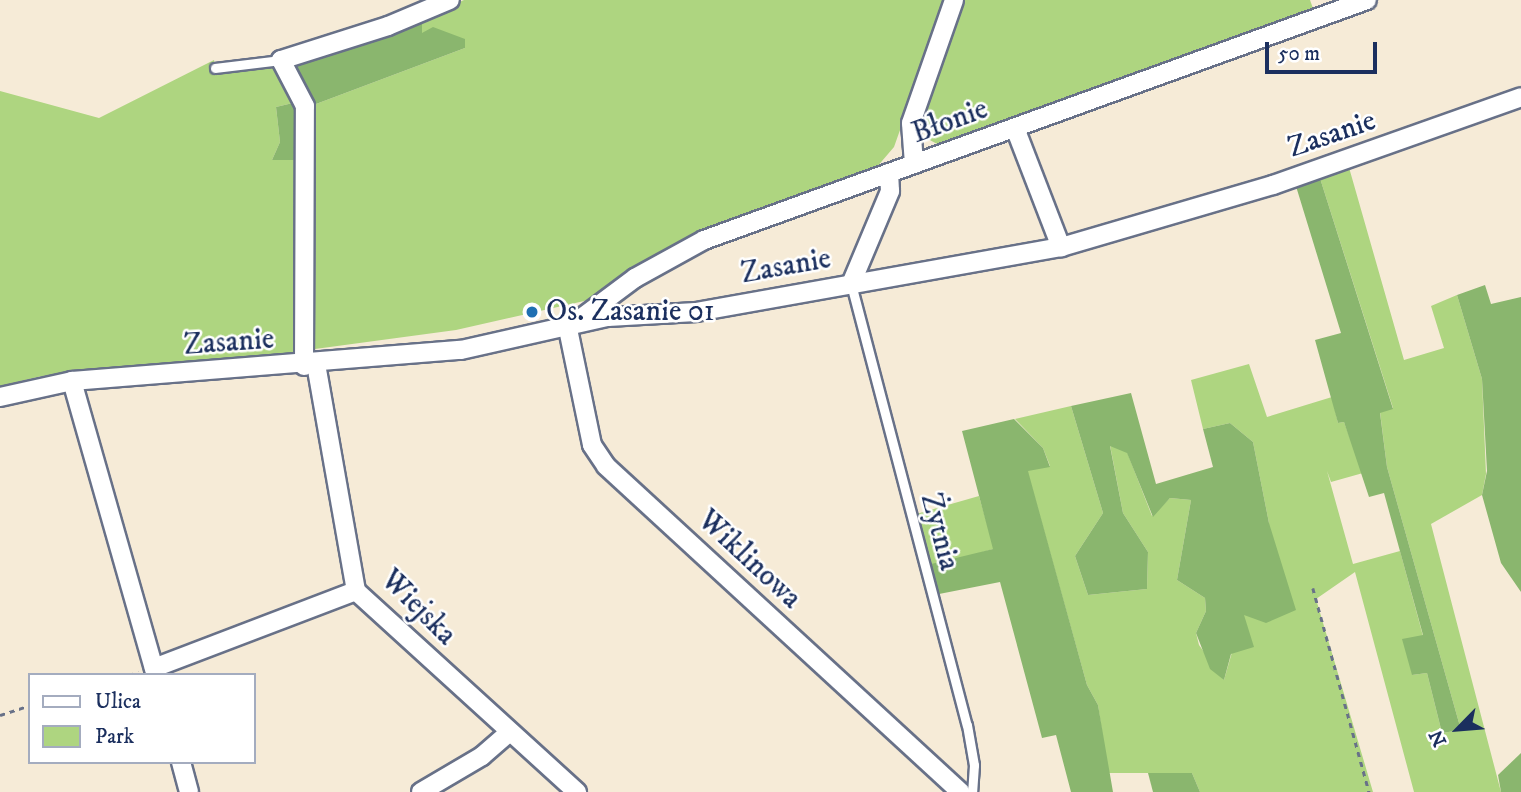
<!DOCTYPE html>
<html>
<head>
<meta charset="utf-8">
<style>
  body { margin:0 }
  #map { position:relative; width:1521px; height:792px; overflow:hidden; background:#f6ebd7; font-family:"IM FELL DW Pica",serif }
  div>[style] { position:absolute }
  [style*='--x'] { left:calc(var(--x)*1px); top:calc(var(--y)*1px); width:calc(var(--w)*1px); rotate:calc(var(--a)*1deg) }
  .green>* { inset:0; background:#aed580; transform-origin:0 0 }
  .forest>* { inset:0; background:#8ab66e }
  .path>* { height:2.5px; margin-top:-1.25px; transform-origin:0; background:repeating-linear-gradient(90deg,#687188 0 5px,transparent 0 10px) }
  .roads { filter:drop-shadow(2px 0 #687188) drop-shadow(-2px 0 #687188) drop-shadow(0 2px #687188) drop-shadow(0 -2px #687188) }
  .service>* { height:9px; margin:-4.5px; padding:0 4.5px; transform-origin:4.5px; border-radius:4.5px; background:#fff }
  .minor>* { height:18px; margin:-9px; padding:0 9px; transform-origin:9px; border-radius:9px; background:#fff }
  .dots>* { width:19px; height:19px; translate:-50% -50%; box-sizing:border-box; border:4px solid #fff; border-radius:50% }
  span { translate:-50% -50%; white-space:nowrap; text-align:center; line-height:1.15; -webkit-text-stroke:5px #fff; paint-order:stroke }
  .street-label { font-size:30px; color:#1b2f5e }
  .poi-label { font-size:30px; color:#1b2f5e }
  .left { translate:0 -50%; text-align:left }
  .legend { position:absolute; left:28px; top:673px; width:228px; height:91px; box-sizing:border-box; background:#fff; border:2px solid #a4acbf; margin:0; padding:9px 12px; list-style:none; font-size:21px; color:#1b2f5e }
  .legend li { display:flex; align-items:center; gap:14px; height:35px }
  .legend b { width:35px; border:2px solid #a4acbf }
  .north { position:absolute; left:1423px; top:694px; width:70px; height:70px; -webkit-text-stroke:5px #fff; paint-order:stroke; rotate:245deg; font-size:19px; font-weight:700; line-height:28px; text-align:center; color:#1b2f5e }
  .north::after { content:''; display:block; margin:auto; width:24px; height:32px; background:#1b2f5e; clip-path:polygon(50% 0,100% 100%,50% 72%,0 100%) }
  .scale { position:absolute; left:1265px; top:42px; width:112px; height:32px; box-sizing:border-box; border:4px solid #1b2f5e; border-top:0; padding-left:9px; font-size:21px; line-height:24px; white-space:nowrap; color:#1b2f5e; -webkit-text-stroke:5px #fff; paint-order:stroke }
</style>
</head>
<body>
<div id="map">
  <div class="green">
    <i style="clip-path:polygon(464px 0,946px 0,894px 147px,876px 168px,691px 238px,645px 260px,593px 299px,456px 330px,315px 349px,316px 104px,465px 48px,422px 33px,422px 18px)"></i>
    <i style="clip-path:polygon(965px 0,1310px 0,1315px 14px,941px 146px,926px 138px,922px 117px)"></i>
    <i style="clip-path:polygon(214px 60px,217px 73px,273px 65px,297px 102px,276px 107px,280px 142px,272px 160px,300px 160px,300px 347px,292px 356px,248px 364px,42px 376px,0 386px,0 91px,99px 118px)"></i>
    <i style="clip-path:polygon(1348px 164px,1404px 360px,1444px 348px,1431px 306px,1457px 295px,1482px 379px,1486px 474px,1482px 495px,1431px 524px,1501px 792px,1414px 792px,1355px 572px,1316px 599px,1373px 792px,1200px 792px,1192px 773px,1108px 773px,1098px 705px,1087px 685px,1027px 470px,1050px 466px,1043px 448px,1015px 419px,1071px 406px,1103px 513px,1075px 556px,1088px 595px,1147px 589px,1148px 552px,1123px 513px,1110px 445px,1127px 452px,1152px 516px,1170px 498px,1191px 500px,1177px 580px,1205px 598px,1206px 611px,1196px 633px,1199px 645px,1224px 680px,1269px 523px,1253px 442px,1230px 423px,1203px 429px,1191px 380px,1249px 364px,1267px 417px,1332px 397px,1338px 423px,1344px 422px,1363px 473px,1331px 482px,1327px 471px,1353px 564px,1400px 551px,1423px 636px,1412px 675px,1427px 673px,1442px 733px,1461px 730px,1387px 467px,1380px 412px,1393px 408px,1319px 175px)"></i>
    <i style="left:979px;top:496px;width:55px;height:67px;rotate:74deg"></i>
  </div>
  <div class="forest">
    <i style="clip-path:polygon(422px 18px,422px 33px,433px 27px,465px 39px,465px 48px,316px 104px,316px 160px,272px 160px,280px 142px,276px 107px,297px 102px,289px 64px)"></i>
    <i style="clip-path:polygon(1319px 175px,1393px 409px,1380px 413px,1387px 467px,1461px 730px,1442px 733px,1427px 673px,1412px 675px,1402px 639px,1423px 635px,1384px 493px,1369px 497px,1344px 422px,1338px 423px,1315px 340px,1341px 333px,1295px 183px)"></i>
    <i style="clip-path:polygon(1485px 285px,1491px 304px,1521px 297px,1521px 592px,1501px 563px,1482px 495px,1487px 471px,1482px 379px,1457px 295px)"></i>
    <i style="clip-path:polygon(1131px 393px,1156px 484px,1213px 467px,1203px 429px,1230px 423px,1253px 442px,1269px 523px,1296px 610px,1266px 623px,1244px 615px,1254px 647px,1231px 654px,1224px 680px,1210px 669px,1196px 633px,1206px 611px,1205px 598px,1177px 580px,1191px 500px,1170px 498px,1153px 517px,1127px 453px,1110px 446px,1123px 513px,1148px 552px,1147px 589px,1088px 595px,1075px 556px,1103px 513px,1071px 406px)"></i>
    <i style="clip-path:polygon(1014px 419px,1043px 448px,1050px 467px,1028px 471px,1087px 685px,1098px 705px,1113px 792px,1071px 792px,1056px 735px,1042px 738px,1000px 582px,934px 595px,927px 565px,993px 549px,962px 431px)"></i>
    <i style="clip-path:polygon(1521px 753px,1521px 792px,1501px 792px,1498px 775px)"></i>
    <i style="clip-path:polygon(1148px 773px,1192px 773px,1200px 792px,1153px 792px)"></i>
  </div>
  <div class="path">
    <i style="--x:1313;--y:588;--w:212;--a:74.6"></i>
    <i style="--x:129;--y:675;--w:10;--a:-17"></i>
    <i style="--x:0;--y:715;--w:32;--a:-18"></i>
  </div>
  <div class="roads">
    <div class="service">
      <i style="--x:215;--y:68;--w:66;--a:-6.9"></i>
      <i style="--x:851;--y:284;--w:456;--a:75.3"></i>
      <i style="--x:967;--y:725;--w:41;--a:80.1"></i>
      <i style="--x:974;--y:765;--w:27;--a:94"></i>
    </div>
    <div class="minor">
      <i style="--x:1015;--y:128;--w:128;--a:68.9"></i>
      <i style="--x:914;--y:164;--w:41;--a:-94.2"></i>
      <i style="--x:911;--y:123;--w:130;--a:-70.7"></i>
      <i style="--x:851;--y:284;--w:101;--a:-67.2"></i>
      <i style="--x:890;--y:191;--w:18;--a:-93"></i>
      <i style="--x:576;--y:322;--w:74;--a:-36.7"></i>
      <i style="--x:635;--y:278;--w:79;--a:-28.8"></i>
      <i style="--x:704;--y:240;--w:705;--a:-19.9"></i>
      <i style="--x:568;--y:329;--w:118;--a:78.3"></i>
      <i style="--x:592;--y:445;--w:25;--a:56"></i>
      <i style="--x:606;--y:466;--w:482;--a:42.6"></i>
      <i style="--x:316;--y:364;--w:230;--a:80"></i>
      <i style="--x:356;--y:591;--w:299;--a:42.3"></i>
      <i style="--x:304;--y:366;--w:260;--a:-89.8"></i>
      <i style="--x:305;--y:106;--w:52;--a:-117.6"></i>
      <i style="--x:281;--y:60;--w:112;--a:-17.6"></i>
      <i style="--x:388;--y:26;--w:67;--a:-22.8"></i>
      <i style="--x:72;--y:381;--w:306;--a:74.1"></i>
      <i style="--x:0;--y:397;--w:74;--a:-12.5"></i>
      <i style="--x:72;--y:381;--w:390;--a:-4.6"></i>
      <i style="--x:461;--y:350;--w:151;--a:-12.7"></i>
      <i style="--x:608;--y:317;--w:88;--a:-3.3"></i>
      <i style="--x:696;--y:312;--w:371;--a:-10.1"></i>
      <i style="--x:1061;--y:247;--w:221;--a:-16.3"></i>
      <i style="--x:1273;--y:185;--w:263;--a:-19.5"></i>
      <i style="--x:154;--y:668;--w:216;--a:-20.9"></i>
      <i style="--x:181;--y:762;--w:31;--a:75"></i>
      <i style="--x:421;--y:792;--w:71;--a:-30.5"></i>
      <i style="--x:482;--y:756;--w:37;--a:-41"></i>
    </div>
  </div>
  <div class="dots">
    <i style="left:532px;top:312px;background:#1f6fb2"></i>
  </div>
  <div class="street-label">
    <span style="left:950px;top:122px;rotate:-20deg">Błonie</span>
    <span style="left:1332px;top:135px;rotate:-19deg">Zasanie</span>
    <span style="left:786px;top:267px;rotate:-10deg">Zasanie</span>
    <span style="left:229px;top:343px;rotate:-4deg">Zasanie</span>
    <span style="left:939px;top:532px;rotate:75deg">Żytnia</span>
    <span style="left:749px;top:560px;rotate:43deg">Wiklinowa</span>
    <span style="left:418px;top:608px;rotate:45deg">Wiejska</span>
  </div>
  <div class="poi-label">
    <span class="left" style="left:546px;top:312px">Os. Zasanie 01</span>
  </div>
  <ul class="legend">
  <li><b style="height:9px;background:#fff"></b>Ulica</li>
  <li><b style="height:19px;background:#aed580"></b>Park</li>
  </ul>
  <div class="north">N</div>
  <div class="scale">50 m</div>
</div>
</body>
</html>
